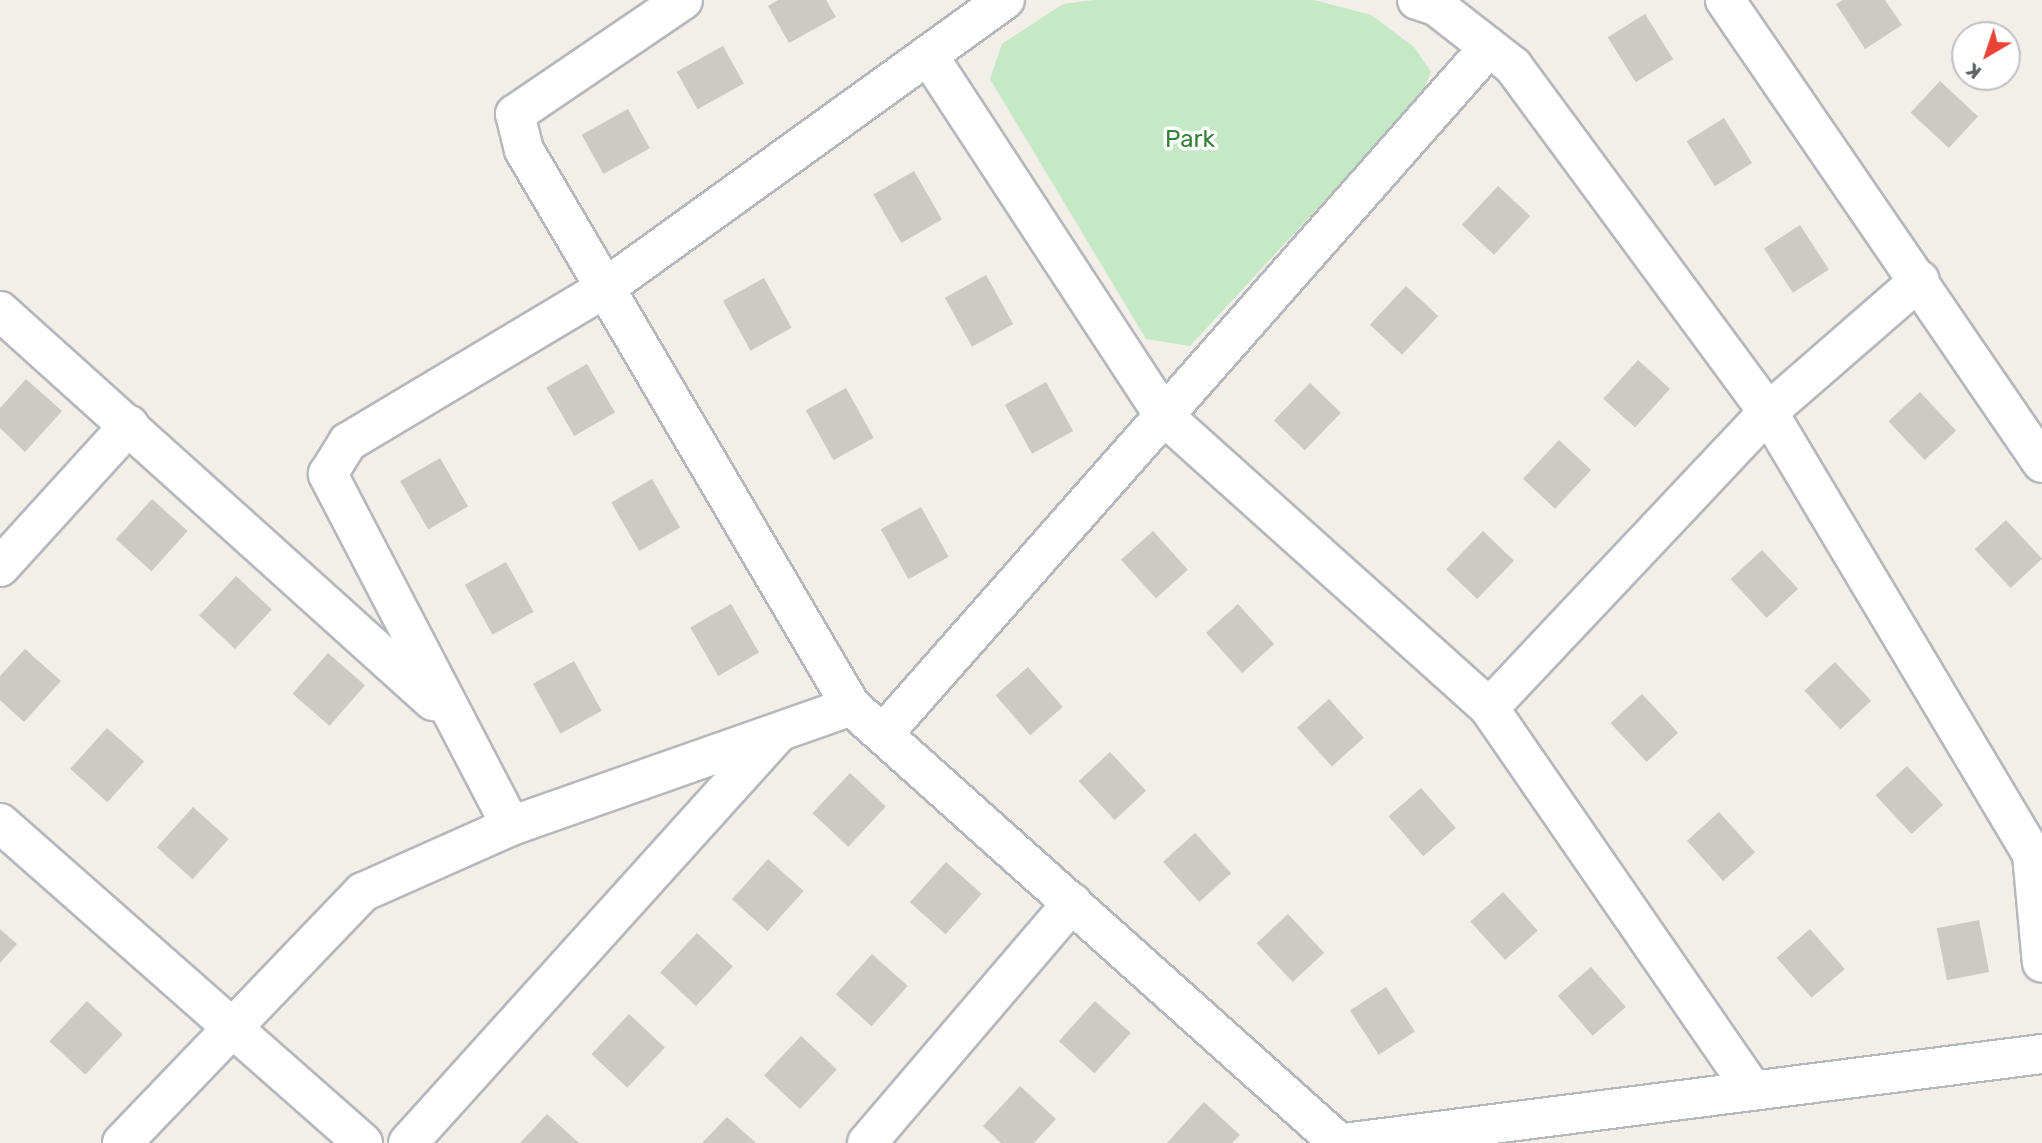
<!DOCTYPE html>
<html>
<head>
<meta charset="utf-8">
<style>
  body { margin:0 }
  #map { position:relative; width:2042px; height:1143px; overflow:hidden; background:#f1efe8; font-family:Rubik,sans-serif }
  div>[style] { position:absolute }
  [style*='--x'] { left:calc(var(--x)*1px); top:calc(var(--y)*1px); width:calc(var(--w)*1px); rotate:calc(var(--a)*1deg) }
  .green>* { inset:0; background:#c5e8c5 }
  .building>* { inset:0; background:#cccac5; transform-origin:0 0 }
  .roads { filter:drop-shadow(2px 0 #b5b8bc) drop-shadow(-2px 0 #b5b8bc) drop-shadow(0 2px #b5b8bc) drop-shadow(0 -2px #b5b8bc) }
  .minor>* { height:38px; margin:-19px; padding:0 19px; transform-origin:19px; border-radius:19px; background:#fff }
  span { translate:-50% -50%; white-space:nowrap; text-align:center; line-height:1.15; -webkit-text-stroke:7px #fff; paint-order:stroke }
  .park-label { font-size:24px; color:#348238 }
  .north { position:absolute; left:1951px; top:21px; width:70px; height:70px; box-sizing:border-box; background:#fff; border:2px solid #bfc1c3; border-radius:50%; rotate:219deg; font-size:19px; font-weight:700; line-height:28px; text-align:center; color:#5f6368 }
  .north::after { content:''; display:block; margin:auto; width:24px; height:32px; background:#ea4335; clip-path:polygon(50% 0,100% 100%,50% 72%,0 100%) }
</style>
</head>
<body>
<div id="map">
  <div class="green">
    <i style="clip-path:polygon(1094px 0,1314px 0,1371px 15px,1414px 47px,1431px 72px,1421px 96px,1190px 346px,1146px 339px,990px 79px,1002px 44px,1063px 4px)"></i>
  </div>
  <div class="building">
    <i style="clip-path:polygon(778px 0,826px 0,836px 17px,789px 43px,768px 6px)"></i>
    <i style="clip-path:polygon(1843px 0,1885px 0,1902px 25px,1865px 49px,1836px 4px)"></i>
    <i style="left:1645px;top:14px;width:53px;height:44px;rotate:58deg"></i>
    <i style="left:723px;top:46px;width:43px;height:53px;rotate:61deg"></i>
    <i style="left:1940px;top:81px;width:52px;height:43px;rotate:43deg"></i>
    <i style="left:628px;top:109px;width:45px;height:53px;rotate:61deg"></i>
    <i style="left:1724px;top:118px;width:53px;height:44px;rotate:58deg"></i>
    <i style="left:914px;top:171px;width:56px;height:47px;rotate:60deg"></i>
    <i style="left:1498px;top:186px;width:44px;height:53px;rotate:43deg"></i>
    <i style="left:1800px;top:225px;width:53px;height:43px;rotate:57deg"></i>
    <i style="left:986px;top:275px;width:56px;height:47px;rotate:61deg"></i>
    <i style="left:764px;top:278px;width:57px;height:47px;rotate:61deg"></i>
    <i style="left:1406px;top:286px;width:44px;height:53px;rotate:43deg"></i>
    <i style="left:1638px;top:360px;width:43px;height:52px;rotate:42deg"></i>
    <i style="left:587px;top:364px;width:56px;height:47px;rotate:60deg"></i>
    <i style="clip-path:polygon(26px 379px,62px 411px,25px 452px,0 428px,0 408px)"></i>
    <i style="left:1046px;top:382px;width:56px;height:47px;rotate:61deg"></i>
    <i style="left:1310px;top:383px;width:43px;height:52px;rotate:44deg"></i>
    <i style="left:846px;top:388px;width:57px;height:46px;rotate:61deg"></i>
    <i style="left:1920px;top:392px;width:53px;height:43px;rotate:47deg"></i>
    <i style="left:1559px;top:440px;width:44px;height:53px;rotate:43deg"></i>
    <i style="left:440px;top:458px;width:56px;height:46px;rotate:60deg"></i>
    <i style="left:652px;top:479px;width:56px;height:47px;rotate:60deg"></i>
    <i style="left:152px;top:499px;width:48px;height:54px;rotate:42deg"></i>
    <i style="left:921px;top:507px;width:57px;height:46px;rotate:61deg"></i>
    <i style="left:2006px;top:520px;width:53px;height:43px;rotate:47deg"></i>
    <i style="left:1153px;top:531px;width:52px;height:43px;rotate:48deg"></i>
    <i style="left:1483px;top:531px;width:43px;height:53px;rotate:44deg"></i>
    <i style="left:1762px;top:550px;width:53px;height:43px;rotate:47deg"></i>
    <i style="left:506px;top:562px;width:57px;height:47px;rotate:61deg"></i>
    <i style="left:236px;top:576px;width:49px;height:54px;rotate:43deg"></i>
    <i style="left:731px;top:604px;width:56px;height:47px;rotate:60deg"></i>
    <i style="left:1238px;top:604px;width:54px;height:43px;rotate:48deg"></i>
    <i style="clip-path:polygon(25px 649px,61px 681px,24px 722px,0 700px,0 676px)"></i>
    <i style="left:328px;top:653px;width:49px;height:54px;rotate:41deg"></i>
    <i style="left:574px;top:661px;width:57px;height:47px;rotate:61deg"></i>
    <i style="left:1835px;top:662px;width:53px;height:42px;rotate:47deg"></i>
    <i style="left:1028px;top:667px;width:53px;height:43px;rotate:49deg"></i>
    <i style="left:1642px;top:694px;width:53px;height:43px;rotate:47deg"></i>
    <i style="left:1329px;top:699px;width:52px;height:43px;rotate:48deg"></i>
    <i style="left:107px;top:728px;width:50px;height:55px;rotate:42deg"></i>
    <i style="left:1110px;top:752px;width:53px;height:43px;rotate:47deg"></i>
    <i style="left:1907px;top:766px;width:53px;height:43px;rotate:47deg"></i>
    <i style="left:850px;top:773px;width:49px;height:55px;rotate:43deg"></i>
    <i style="left:1421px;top:788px;width:53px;height:43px;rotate:49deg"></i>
    <i style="left:193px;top:807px;width:48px;height:54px;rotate:42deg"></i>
    <i style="left:1719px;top:812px;width:54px;height:43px;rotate:48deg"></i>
    <i style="left:1195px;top:833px;width:54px;height:43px;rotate:48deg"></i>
    <i style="left:768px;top:859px;width:48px;height:54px;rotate:42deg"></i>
    <i style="left:946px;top:862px;width:48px;height:54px;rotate:42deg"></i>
    <i style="left:1503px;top:892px;width:52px;height:44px;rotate:48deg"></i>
    <i style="left:1288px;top:914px;width:53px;height:43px;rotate:47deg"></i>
    <i style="left:1979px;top:920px;width:53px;height:43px;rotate:79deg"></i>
    <i style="clip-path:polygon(0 929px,17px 944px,0 963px)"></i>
    <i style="left:1810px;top:929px;width:53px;height:44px;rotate:49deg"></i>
    <i style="left:697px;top:933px;width:49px;height:54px;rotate:43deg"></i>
    <i style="left:872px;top:954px;width:48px;height:54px;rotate:42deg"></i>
    <i style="left:1591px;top:967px;width:53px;height:44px;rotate:49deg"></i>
    <i style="left:1386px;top:987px;width:53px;height:43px;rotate:57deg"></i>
    <i style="left:87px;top:1001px;width:49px;height:55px;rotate:43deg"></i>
    <i style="left:1095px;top:1001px;width:48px;height:54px;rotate:42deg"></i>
    <i style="left:629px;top:1014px;width:49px;height:55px;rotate:43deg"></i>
    <i style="left:801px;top:1036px;width:49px;height:54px;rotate:43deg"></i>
    <i style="clip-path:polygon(1020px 1086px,1056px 1119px,1034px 1143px,1001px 1143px,983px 1126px)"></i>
    <i style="clip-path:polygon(1204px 1102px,1240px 1135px,1232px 1143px,1167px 1143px)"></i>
    <i style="clip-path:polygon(547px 1114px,579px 1143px,520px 1143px)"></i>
    <i style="clip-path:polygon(727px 1117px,756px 1143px,702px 1143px)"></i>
  </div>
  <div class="roads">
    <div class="minor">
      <i style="--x:683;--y:0;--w:203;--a:145.8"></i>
      <i style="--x:515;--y:114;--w:37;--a:76"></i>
      <i style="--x:524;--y:150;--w:645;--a:59.54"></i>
      <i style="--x:851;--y:706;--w:655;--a:41.84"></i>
      <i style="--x:1417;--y:0;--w:20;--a:18"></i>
      <i style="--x:1436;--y:6;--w:98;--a:37.9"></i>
      <i style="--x:1513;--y:66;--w:430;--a:53.6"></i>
      <i style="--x:1768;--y:412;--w:515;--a:59.15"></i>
      <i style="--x:2032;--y:854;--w:109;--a:84.8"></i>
      <i style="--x:1725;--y:0;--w:561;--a:55.6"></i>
      <i style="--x:928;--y:55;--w:431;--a:56.8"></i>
      <i style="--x:1164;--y:416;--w:437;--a:41.9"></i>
      <i style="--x:1489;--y:708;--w:465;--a:55.4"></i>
      <i style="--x:0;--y:311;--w:583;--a:42.01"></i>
      <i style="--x:0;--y:567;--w:192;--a:-47.7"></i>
      <i style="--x:1489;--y:708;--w:407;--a:-46.7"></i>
      <i style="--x:1768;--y:412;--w:201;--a:-41"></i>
      <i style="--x:883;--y:734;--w:916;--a:-48.58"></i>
      <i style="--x:0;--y:823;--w:484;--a:41.4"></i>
      <i style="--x:511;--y:826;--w:397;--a:-117.5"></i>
      <i style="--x:328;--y:474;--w:38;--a:-58"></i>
      <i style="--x:348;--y:442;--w:300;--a:-30.9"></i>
      <i style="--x:605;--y:288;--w:493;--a:-35.8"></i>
      <i style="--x:122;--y:1143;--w:348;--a:-46.2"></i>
      <i style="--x:363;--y:892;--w:162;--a:-24"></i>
      <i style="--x:511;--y:826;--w:361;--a:-19.4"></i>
      <i style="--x:408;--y:1143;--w:551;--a:-47.94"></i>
      <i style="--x:867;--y:1143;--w:316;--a:-49.5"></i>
      <i style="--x:1344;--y:1143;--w:704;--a:-7.27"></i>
    </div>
  </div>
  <div class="park-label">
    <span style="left:1190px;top:140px">Park</span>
  </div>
  <div class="north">K</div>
</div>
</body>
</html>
